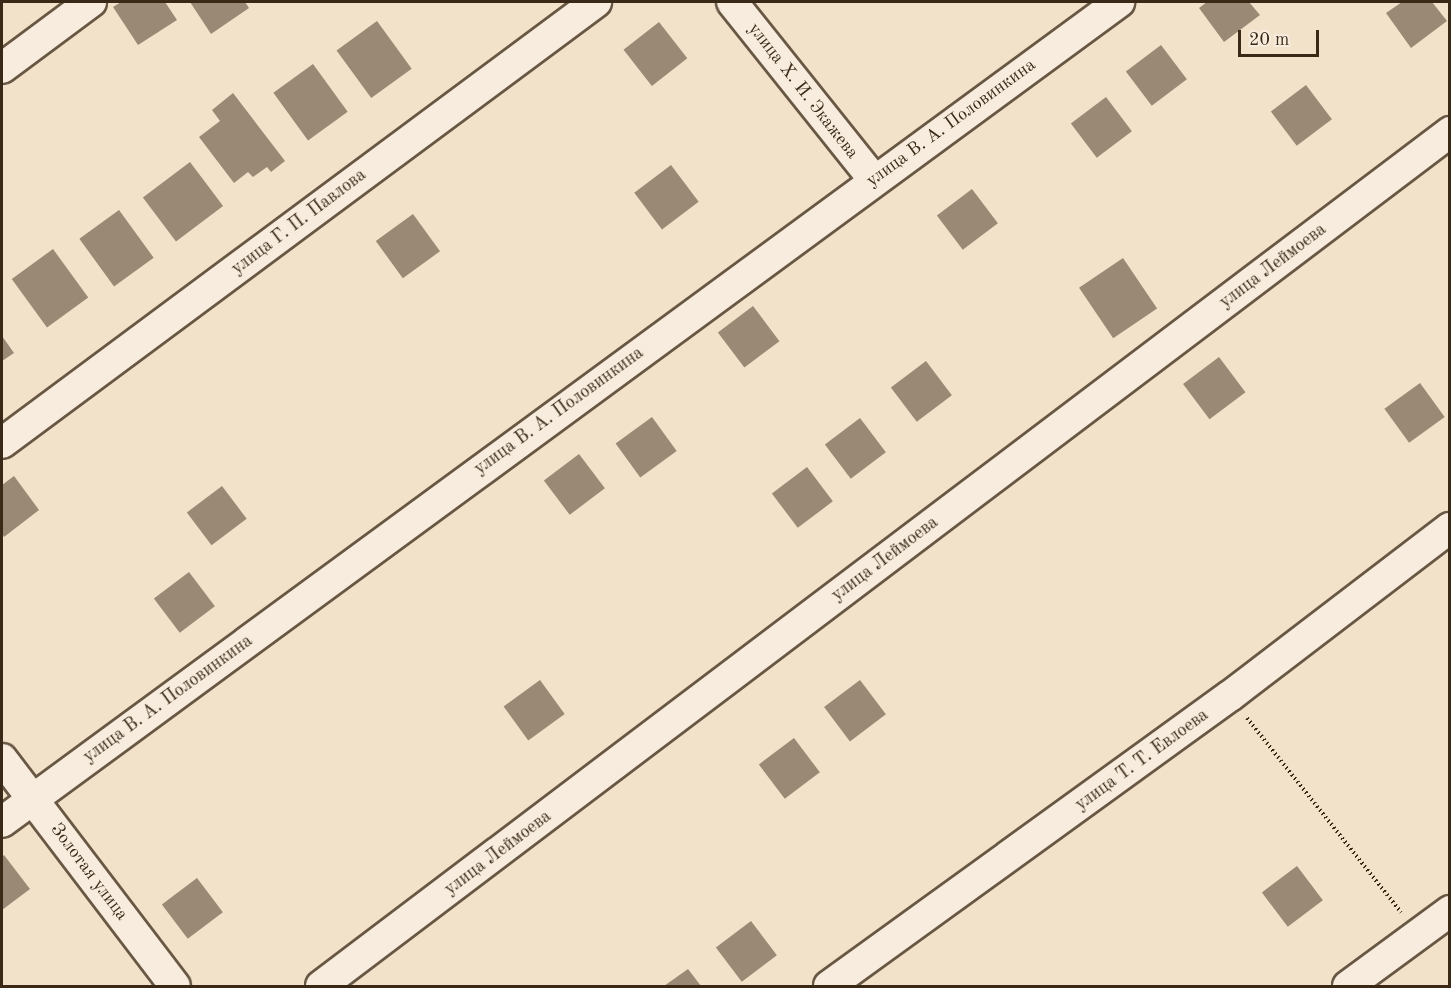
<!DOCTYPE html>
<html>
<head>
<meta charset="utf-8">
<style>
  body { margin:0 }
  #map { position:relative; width:1451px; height:988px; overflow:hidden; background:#f3e2ca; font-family:"Old Standard TT",serif }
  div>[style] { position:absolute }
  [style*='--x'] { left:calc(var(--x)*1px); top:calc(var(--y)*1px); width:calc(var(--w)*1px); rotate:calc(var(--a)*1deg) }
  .building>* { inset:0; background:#9a8974; transform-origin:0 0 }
  .path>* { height:4px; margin-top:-2px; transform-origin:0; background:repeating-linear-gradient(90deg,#3a2916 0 1.5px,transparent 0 4.5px) }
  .roads { filter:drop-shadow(2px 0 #685743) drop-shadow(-2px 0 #685743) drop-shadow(0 2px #685743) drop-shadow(0 -2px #685743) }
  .street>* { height:30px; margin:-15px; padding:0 15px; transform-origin:15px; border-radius:15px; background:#f7ecdd }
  span { translate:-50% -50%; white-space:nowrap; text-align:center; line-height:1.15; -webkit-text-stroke:4.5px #f7ecdd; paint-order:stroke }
  .street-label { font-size:18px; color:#3a2916 }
  .frame { position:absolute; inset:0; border:3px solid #3a2916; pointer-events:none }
  .scale { position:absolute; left:1238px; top:30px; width:81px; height:27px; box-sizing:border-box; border:3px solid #3a2916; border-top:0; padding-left:8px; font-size:18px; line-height:21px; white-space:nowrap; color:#3a2916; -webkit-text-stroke:4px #f7ecdd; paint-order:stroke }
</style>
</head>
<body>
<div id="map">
  <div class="building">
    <i style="clip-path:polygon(121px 2px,165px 2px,177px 20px,138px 45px,113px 7px)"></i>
    <i style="clip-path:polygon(190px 2px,245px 2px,249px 8px,211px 34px)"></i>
    <i style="clip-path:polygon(1207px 2px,1249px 2px,1260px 15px,1224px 42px,1199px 8px)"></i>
    <i style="clip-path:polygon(1402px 2px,1432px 2px,1447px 21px,1411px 48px,1386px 13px)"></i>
    <i style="left:377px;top:21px;width:59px;height:50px;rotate:54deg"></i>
    <i style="left:659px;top:22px;width:46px;height:45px;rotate:52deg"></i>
    <i style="left:1161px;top:45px;width:43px;height:44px;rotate:53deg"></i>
    <i style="left:313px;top:64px;width:59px;height:49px;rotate:54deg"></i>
    <i style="left:1306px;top:85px;width:43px;height:44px;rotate:53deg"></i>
    <i style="clip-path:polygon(233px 93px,285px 161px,271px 172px,267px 167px,253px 177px,248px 172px,234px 183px,199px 137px,220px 121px,212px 110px)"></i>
    <i style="left:1106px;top:97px;width:43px;height:44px;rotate:53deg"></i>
    <i style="left:190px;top:162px;width:55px;height:59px;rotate:53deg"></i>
    <i style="left:671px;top:165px;width:46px;height:46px;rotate:53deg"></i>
    <i style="left:972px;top:189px;width:43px;height:44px;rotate:53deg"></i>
    <i style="left:119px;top:210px;width:59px;height:49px;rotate:54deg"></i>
    <i style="left:413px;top:214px;width:46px;height:46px;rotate:54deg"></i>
    <i style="left:53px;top:249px;width:60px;height:51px;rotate:54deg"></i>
    <i style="left:1123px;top:258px;width:61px;height:53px;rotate:56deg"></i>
    <i style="left:753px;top:306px;width:44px;height:44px;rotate:53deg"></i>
    <i style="clip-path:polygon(2px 336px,14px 353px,2px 361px)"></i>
    <i style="left:1219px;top:357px;width:44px;height:45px;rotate:53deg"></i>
    <i style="left:926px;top:361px;width:43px;height:44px;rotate:53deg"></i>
    <i style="left:1420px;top:383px;width:42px;height:44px;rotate:54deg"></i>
    <i style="left:652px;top:417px;width:42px;height:45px;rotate:54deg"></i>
    <i style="left:860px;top:418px;width:43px;height:44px;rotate:53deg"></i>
    <i style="left:579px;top:454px;width:43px;height:44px;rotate:53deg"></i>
    <i style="left:807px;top:467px;width:43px;height:44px;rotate:53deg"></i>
    <i style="clip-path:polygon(14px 476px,39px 510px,4px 537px,2px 533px,2px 485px)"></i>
    <i style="left:222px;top:486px;width:41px;height:44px;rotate:53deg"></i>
    <i style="left:189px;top:572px;width:43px;height:44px;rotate:53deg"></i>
    <i style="left:540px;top:680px;width:42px;height:45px;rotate:54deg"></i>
    <i style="left:860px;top:680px;width:43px;height:45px;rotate:53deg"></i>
    <i style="left:794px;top:738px;width:43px;height:44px;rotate:53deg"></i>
    <i style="clip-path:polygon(4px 855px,30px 889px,2px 910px,2px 857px)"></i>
    <i style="left:1297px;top:866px;width:43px;height:44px;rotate:53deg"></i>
    <i style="left:197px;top:878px;width:43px;height:44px;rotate:53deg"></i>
    <i style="left:751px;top:921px;width:43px;height:44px;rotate:53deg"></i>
    <i style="clip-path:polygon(688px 969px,701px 986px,664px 986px)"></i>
  </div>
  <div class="path">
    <i style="--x:1247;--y:718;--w:248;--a:51.6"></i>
  </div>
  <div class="roads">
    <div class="street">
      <i style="--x:732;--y:2;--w:228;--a:51.4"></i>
      <i style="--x:2;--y:68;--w:111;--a:-36.6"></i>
      <i style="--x:2;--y:443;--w:740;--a:-36.59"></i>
      <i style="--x:2;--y:759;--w:285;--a:52.7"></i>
      <i style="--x:2;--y:822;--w:1386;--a:-36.28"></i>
      <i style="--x:321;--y:986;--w:1416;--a:-37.1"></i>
      <i style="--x:829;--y:986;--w:495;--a:-35.9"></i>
      <i style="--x:1230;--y:696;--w:277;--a:-37.4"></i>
      <i style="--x:1348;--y:986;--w:127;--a:-36.3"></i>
    </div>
  </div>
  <div class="street-label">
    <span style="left:803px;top:91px;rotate:52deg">улица Х. И. Экажева</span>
    <span style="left:951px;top:123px;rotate:-36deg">улица В. А. Половинкина</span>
    <span style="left:299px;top:222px;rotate:-37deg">улица Г. П. Павлова</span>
    <span style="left:1273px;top:266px;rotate:-37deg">улица Леймоева</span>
    <span style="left:559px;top:411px;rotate:-36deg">улица В. А. Половинкина</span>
    <span style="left:885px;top:559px;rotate:-37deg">улица Леймоева</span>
    <span style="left:168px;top:699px;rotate:-36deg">улица В. А. Половинкина</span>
    <span style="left:1142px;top:760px;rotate:-36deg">улица Т. Т. Евлоева</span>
    <span style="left:498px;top:853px;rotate:-37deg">улица Леймоева</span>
    <span style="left:89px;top:872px;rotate:53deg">Золотая улица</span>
  </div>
  <div class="frame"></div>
  <div class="scale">20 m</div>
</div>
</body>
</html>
